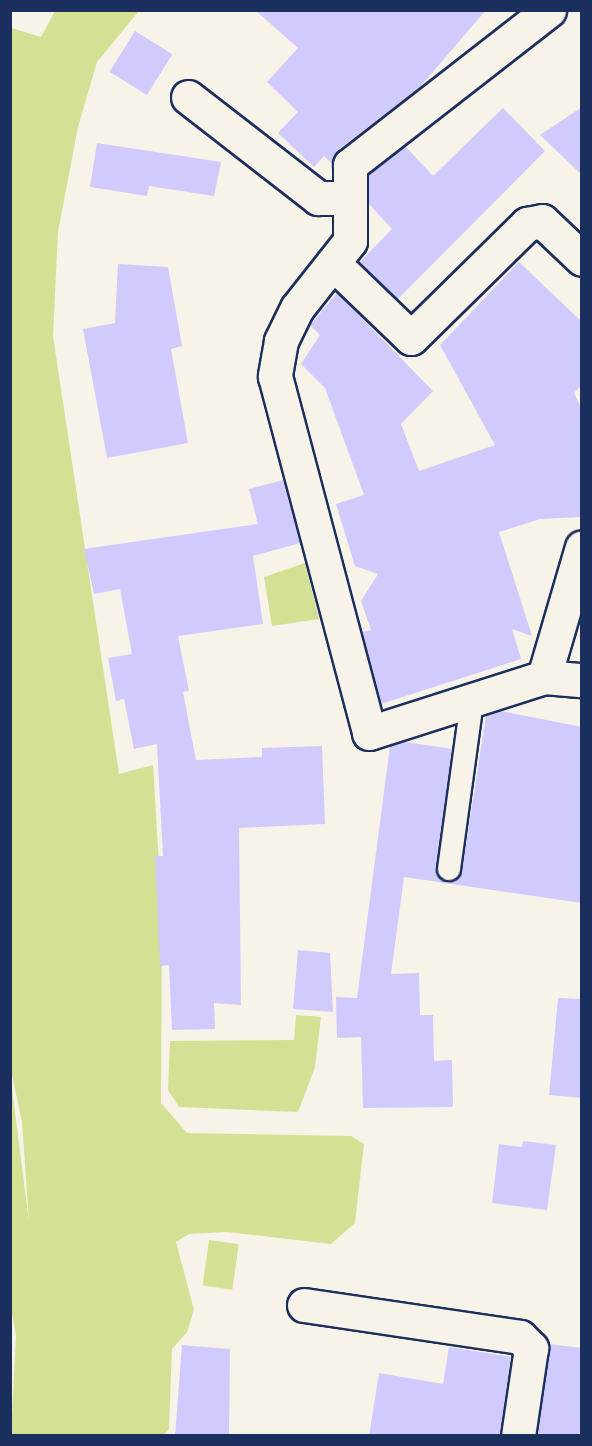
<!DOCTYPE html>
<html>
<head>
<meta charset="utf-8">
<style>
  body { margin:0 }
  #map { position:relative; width:592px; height:1446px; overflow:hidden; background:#f7f3e8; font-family:"Gochi Hand",sans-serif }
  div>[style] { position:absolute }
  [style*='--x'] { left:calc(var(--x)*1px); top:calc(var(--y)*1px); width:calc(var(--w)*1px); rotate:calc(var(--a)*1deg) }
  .green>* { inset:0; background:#d4e194; transform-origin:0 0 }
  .building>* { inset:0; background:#d1cafd; transform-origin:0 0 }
  .roads { filter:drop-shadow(2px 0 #1b2f5e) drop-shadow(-2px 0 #1b2f5e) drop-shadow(0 2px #1b2f5e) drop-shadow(0 -2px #1b2f5e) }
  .lane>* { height:22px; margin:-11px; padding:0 11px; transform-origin:11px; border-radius:11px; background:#f7f3e8 }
  .street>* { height:33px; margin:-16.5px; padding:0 16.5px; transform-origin:16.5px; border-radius:16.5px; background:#f7f3e8 }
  span { translate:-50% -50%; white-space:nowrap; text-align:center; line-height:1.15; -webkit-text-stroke:5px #f7f3e8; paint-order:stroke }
  .frame { position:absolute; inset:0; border:12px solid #1b2f5e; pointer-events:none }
</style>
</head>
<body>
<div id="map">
  <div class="green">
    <i style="clip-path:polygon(55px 11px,139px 11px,97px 62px,78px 127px,58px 232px,53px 336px,119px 774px,153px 765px,162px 915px,161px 1103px,187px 1133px,351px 1136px,364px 1144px,355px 1223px,331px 1244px,227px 1232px,189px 1234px,176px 1242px,194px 1310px,187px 1332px,172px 1349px,169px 1429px,164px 1435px,11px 1435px,16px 1335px,10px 1303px,10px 1073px,29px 1222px,22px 1122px,10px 1066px,11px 28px,41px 37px)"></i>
    <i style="clip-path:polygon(305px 563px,319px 619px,272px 626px,264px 577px)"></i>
    <i style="clip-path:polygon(296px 1015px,321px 1017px,315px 1067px,298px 1112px,179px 1107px,168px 1090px,170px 1041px,294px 1040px)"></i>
    <i style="left:209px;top:1240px;width:30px;height:46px;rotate:8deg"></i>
  </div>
  <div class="building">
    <i style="clip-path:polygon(255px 10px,486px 10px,420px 87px,338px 150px,332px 164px,324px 156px,314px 167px,278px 133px,298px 112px,267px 82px,298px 48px)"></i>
    <i style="left:135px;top:31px;width:44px;height:48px;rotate:32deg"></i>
    <i style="clip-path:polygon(582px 107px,582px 175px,540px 135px)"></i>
    <i style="clip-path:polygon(503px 108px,545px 151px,398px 299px,360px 262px,392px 229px,369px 204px,369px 174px,405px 146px,433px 176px)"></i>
    <i style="clip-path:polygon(97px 143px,221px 162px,214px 196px,149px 186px,147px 196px,90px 187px)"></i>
    <i style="clip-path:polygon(519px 262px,582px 322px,582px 384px,574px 393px,581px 408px,582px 517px,540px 519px,499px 532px,532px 636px,512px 629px,521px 659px,381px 704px,362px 632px,371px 630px,361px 601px,378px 574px,355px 566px,336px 504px,364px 495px,325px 388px,301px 364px,320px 335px,310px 325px,337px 293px,433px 391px,401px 424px,419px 471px,495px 445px,440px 345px)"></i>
    <i style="clip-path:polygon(118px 264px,168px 267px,182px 346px,171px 349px,188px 443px,107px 458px,83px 329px,115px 323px)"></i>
    <i style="clip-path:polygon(283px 480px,300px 543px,253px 556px,263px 624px,178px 636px,189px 691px,183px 692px,196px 760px,262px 757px,262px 748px,322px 746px,325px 824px,239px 828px,241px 1005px,214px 1003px,215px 1029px,172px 1030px,169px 965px,160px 966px,155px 856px,163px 856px,157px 744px,134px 749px,124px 699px,116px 701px,108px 658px,132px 654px,120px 589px,94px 594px,84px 549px,258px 524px,249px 489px)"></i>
    <i style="clip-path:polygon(500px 711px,582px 727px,582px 903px,404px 877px,391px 974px,419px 973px,420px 1015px,433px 1015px,434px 1061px,452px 1060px,453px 1107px,363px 1108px,361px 1037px,337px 1038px,336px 997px,357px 998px,390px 746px,406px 742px,452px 749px,436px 868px,441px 880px,454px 882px,462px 871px,486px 715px)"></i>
    <i style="clip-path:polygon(298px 950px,330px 953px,333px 1012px,293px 1009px)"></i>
    <i style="clip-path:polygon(558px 998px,582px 999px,582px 1098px,549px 1095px)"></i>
    <i style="clip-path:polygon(523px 1141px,556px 1145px,547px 1210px,492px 1203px,499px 1144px,522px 1147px)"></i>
    <i style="clip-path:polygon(549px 1344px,582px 1348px,582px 1430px,577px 1436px,537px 1436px)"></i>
    <i style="clip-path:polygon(182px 1345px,230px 1349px,229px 1436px,175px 1436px)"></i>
    <i style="clip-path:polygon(449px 1347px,511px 1357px,500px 1436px,369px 1436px,379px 1373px,443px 1384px)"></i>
  </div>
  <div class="roads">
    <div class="lane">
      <i style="--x:449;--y:869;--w:171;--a:-82.2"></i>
    </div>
    <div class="street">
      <i style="--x:549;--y:10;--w:252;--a:142.1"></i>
      <i style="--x:350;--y:165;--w:76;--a:90"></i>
      <i style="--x:350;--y:241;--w:85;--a:128.3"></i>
      <i style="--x:297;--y:308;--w:37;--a:116"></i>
      <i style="--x:281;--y:341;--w:36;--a:100"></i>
      <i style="--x:275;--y:376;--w:369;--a:75.2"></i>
      <i style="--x:369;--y:733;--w:184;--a:-17.7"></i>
      <i style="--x:544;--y:677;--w:38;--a:5"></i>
      <i style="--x:188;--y:97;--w:165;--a:37.8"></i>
      <i style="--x:318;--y:198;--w:32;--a:0"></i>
      <i style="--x:333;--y:263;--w:108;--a:43.9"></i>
      <i style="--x:411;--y:338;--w:163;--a:-44.5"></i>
      <i style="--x:527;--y:224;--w:15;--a:-11"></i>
      <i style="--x:542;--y:221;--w:55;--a:43.5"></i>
      <i style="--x:544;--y:677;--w:135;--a:-73.7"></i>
      <i style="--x:304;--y:1305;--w:218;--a:8.4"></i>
      <i style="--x:520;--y:1337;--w:16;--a:45"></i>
      <i style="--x:531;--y:1348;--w:89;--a:98.4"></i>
    </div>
  </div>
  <div class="frame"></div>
</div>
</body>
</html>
